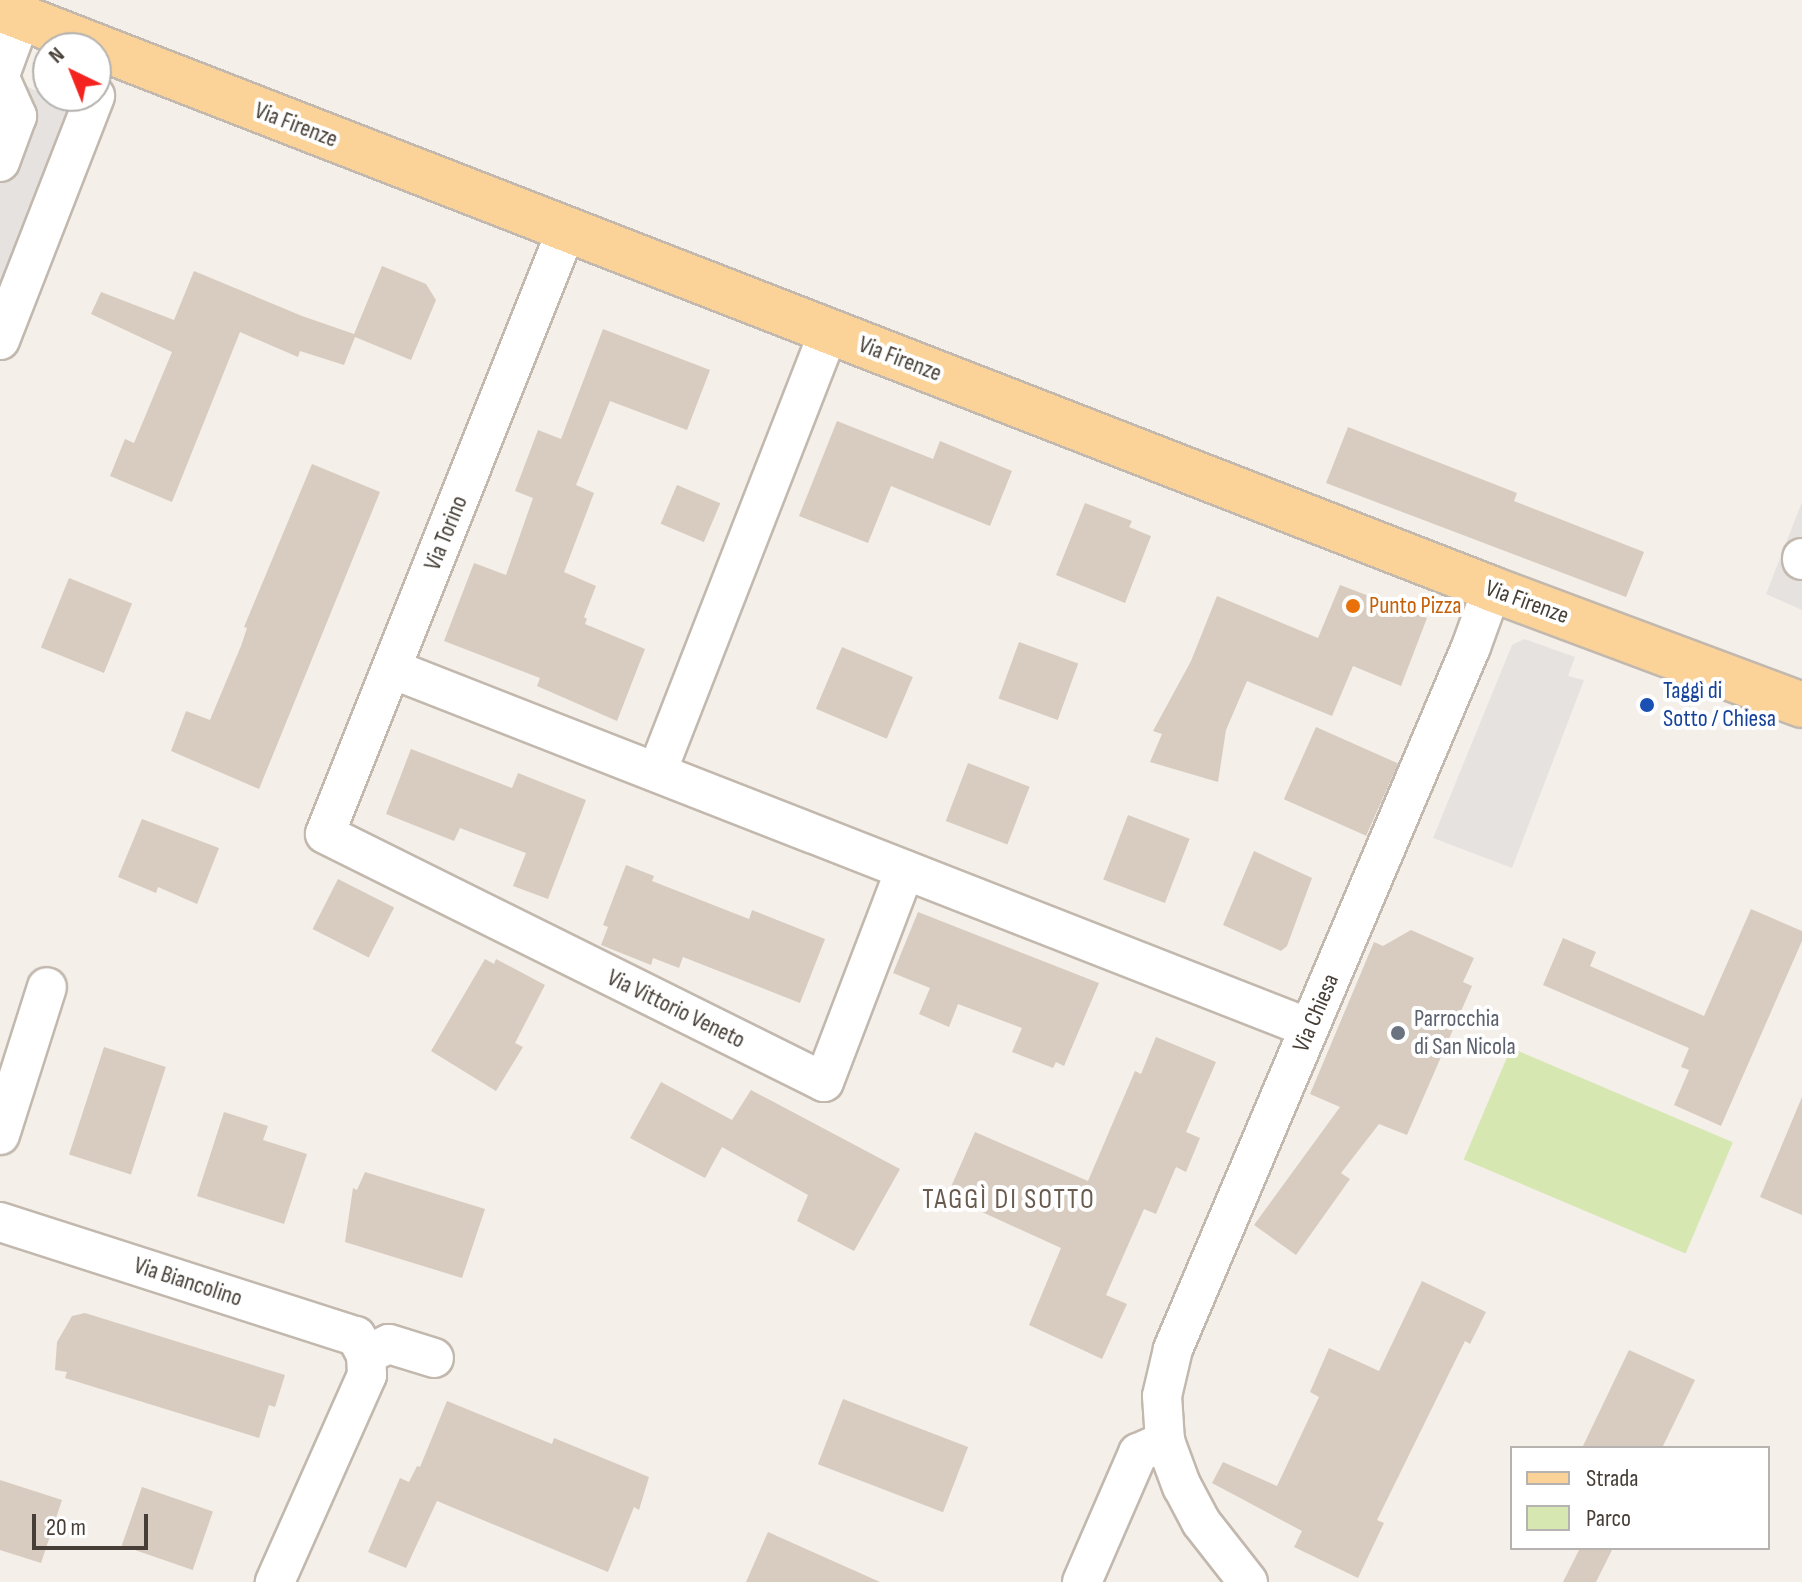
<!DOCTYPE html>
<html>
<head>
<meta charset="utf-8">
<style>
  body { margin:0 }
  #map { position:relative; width:1802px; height:1582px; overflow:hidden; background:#f4efe8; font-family:"Sofia Sans Condensed",sans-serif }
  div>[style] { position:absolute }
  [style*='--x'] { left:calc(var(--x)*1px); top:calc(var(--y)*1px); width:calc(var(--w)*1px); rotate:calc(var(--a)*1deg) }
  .green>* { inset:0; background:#d6e7b2; transform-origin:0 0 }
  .parking>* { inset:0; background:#e5e2e0 }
  .building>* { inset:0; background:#d8ccc1; transform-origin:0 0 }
  .roads { filter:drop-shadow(2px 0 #c2b8ae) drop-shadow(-2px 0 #c2b8ae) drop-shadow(0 2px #c2b8ae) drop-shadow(0 -2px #c2b8ae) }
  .minor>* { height:38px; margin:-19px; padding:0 19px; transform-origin:19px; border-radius:19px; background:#fff }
  .major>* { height:44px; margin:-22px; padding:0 22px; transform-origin:22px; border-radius:22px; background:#fbd399 }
  .dots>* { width:22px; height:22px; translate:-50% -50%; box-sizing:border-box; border:4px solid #fff; border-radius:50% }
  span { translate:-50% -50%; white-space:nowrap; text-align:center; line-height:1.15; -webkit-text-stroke:8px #fff; paint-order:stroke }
  .street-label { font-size:24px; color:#473f37 }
  .food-label { font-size:24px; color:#c56008 }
  .left { translate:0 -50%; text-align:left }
  .transit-label { font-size:24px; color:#164399 }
  .worship-label { font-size:24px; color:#5b616d }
  .quarter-label { font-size:28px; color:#695b4e; letter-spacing:2px }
  .legend { position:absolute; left:1510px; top:1446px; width:260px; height:104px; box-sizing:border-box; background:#fff; border:2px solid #b5b2af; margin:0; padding:10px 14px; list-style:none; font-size:24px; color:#473f37 }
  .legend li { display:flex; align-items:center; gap:16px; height:40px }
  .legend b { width:40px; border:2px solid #b5b2af }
  .north { position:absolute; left:32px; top:32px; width:80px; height:80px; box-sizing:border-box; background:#fff; border:2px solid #b5b2af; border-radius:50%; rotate:317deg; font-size:22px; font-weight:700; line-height:32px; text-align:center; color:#473f37 }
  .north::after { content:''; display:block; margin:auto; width:28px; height:36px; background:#f4231f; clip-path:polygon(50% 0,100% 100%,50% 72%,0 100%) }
  .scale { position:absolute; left:32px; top:1514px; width:116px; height:36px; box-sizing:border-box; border:4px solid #473f37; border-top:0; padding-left:10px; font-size:24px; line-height:28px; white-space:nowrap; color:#473f37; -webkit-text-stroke:6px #fff; paint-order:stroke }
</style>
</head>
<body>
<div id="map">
  <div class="green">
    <i style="left:1511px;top:1048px;width:241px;height:121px;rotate:23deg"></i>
  </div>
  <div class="parking">
    <i style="clip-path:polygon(0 74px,48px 96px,87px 108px,0 326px)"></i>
    <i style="clip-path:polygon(1802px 502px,1802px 610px,1766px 594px)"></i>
    <i style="clip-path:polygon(1524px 639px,1575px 657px,1568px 676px,1584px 680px,1512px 868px,1433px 838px,1512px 645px)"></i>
  </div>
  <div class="building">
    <i style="clip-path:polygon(382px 266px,426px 284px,436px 300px,411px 360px,355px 337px,344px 365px,300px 351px,298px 357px,240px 332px,172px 502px,110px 476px,125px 439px,134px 443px,172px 352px,91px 314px,101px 292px,174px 320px,194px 271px,302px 316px,354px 334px)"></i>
    <i style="clip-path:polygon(603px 329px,710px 370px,687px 430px,610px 401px,576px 485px,594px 493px,564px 572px,596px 586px,584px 617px,587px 619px,585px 624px,645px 649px,617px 721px,537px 686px,540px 678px,444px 641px,474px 563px,506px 575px,533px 498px,515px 491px,538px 430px,561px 439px)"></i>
    <i style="clip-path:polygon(837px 421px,933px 459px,940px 441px,1012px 471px,990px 526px,891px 486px,868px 543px,799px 516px)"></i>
    <i style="clip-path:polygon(1348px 427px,1517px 493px,1514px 501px,1644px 552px,1626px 597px,1326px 483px)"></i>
    <i style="clip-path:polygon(312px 464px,380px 492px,259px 789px,171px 751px,186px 711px,210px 720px,241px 646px,247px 628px,244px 627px)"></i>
    <i style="left:677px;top:485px;width:47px;height:42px;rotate:23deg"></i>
    <i style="clip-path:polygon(1085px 503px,1132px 521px,1129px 527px,1151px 536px,1125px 603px,1056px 575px)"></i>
    <i style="left:69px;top:578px;width:68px;height:75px;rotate:22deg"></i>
    <i style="clip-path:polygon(1340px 585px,1427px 618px,1401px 686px,1353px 666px,1332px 716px,1247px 681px,1226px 730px,1218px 782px,1150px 762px,1162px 734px,1153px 731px,1191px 661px,1217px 596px,1318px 638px)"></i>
    <i style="left:1019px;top:642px;width:63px;height:60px;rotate:20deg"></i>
    <i style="left:842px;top:647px;width:77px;height:67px;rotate:23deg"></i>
    <i style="left:1316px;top:727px;width:90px;height:79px;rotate:24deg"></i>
    <i style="clip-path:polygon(411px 749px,512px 788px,518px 773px,586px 800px,548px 899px,513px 886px,526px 853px,460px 828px,454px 841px,386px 814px)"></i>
    <i style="left:968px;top:763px;width:66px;height:62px;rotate:21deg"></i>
    <i style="left:1128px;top:815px;width:66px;height:69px;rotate:21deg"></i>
    <i style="clip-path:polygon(142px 819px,219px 848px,197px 904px,158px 887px,156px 893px,118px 877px)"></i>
    <i style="clip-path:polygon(1254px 851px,1312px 878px,1287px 946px,1281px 951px,1223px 925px)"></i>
    <i style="clip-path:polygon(626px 865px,654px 876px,652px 881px,749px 919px,752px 910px,825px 939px,800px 1003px,683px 957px,679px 968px,653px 958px,651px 965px,601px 945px,608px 927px,603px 925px)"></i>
    <i style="left:338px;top:879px;width:63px;height:56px;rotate:27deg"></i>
    <i style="clip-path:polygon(1751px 909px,1802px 931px,1802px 941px,1721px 1126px,1674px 1105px,1689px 1070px,1681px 1067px,1689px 1048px,1543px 985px,1563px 938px,1596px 952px,1590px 966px,1704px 1016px)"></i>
    <i style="clip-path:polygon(918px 912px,1099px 983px,1064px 1066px,1056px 1062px,1053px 1068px,1012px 1052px,1022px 1028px,958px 1004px,949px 1027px,919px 1014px,930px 988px,893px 973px)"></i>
    <i style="clip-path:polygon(1411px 930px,1474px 958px,1463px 982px,1472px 986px,1407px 1135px,1379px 1124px,1341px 1173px,1350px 1179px,1296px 1255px,1254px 1225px,1340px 1107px,1310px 1094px,1374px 942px,1383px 946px)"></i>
    <i style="clip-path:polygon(485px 959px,494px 964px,496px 959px,545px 985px,515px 1043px,523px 1047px,496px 1091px,431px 1051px)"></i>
    <i style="clip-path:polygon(1156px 1037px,1216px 1062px,1186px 1132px,1200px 1138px,1186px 1172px,1176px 1167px,1156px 1214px,1144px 1209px,1106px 1295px,1127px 1304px,1102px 1359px,1029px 1325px,1061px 1248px,947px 1196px,975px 1132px,1088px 1181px,1135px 1071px,1141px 1074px)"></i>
    <i style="left:104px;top:1047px;width:65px;height:113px;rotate:18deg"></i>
    <i style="clip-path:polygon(661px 1082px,732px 1120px,751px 1090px,900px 1169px,854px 1251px,797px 1221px,808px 1195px,722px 1147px,705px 1178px,630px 1138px)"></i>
    <i style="clip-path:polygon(1802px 1097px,1802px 1215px,1760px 1197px)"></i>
    <i style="clip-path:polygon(224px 1112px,268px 1126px,263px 1140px,307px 1154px,284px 1224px,197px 1196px)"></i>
    <i style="clip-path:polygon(365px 1172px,485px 1209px,462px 1278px,345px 1242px,353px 1188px,357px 1190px)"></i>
    <i style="clip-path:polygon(1422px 1281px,1486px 1312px,1470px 1344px,1465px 1341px,1377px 1520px,1384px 1523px,1358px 1578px,1294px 1547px,1302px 1531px,1212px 1483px,1223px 1462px,1277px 1486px,1319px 1397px,1310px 1392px,1329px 1348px,1379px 1371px)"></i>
    <i style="clip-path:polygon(85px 1313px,285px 1375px,275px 1407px,269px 1405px,259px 1438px,65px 1378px,67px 1372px,55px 1370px,57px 1342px,72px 1316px)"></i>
    <i style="clip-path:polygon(1629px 1350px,1695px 1380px,1662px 1448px,1582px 1448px)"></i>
    <i style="left:843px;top:1399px;width:134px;height:70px;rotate:21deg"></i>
    <i style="clip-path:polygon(447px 1401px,552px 1444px,554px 1438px,649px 1477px,639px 1510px,634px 1507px,608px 1572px,437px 1501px,406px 1568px,368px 1552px,400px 1478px,409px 1482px,417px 1466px,420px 1467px)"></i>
    <i style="clip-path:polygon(0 1480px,62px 1500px,41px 1563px,0 1550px)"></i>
    <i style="left:142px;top:1487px;width:75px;height:62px;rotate:19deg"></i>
    <i style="clip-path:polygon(768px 1532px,880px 1582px,746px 1582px)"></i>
    <i style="clip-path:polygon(1580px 1548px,1613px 1548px,1596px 1582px,1563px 1582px)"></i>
  </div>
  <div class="roads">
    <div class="minor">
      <i style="--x:0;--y:75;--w:61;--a:-69.8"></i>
      <i style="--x:0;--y:78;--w:42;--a:65.9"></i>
      <i style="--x:17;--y:116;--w:49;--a:110.3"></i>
      <i style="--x:566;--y:231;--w:649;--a:111.79"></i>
      <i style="--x:325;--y:834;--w:557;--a:26.43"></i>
      <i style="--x:824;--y:1082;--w:227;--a:-69.1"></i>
      <i style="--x:0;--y:340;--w:262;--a:-68.7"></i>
      <i style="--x:1802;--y:558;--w:2;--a:90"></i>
      <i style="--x:392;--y:669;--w:985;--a:21.38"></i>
      <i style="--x:657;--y:772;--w:473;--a:-68.7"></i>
      <i style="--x:0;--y:1135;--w:155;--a:-72.4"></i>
      <i style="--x:0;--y:1222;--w:374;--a:17.8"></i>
      <i style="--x:356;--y:1336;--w:21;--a:62"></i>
      <i style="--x:366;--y:1355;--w:20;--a:87"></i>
      <i style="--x:367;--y:1375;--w:227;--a:114"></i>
      <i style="--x:366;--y:1355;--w:25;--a:-26"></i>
      <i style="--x:389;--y:1344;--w:47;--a:17.3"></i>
      <i style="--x:1082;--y:1582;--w:141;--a:-66.5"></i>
      <i style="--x:1138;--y:1453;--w:30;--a:-24"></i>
      <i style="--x:1248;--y:1582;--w:76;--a:-128.1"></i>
      <i style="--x:1201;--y:1522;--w:40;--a:-118"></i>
      <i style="--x:1182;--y:1487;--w:49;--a:-110.3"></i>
      <i style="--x:1165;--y:1441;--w:45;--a:-93.8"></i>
      <i style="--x:1162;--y:1396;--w:48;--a:-76.8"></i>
      <i style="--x:1173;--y:1349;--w:763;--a:-67"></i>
      <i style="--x:1471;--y:647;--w:62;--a:-70.1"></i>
    </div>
    <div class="major">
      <i style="--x:0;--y:9;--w:1601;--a:21.24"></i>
      <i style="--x:1492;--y:589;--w:331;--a:20.5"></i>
    </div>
  </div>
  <div class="dots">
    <i style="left:1353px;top:606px;background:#e8710a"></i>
    <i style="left:1647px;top:705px;background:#1a4fb4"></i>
    <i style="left:1398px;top:1033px;background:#6b7280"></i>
  </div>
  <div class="street-label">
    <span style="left:296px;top:125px;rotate:21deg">Via Firenze</span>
    <span style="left:900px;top:359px;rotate:21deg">Via Firenze</span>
    <span style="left:446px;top:533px;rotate:-68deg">Via Torino</span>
    <span style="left:1527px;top:602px;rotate:20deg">Via Firenze</span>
    <span style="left:676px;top:1009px;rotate:26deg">Via Vittorio Veneto</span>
    <span style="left:1316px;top:1013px;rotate:-67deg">Via Chiesa</span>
    <span style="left:188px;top:1282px;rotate:18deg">Via Biancolino</span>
  </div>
  <div class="food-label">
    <span class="left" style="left:1369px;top:606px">Punto Pizza</span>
  </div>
  <div class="transit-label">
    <span class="left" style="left:1663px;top:705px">Taggì di<br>Sotto / Chiesa</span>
  </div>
  <div class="worship-label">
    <span class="left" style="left:1414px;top:1033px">Parrocchia<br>di San Nicola</span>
  </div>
  <div class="quarter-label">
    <span style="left:1009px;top:1200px">TAGGÌ DI SOTTO</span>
  </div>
  <ul class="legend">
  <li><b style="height:10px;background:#fbd399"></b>Strada</li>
  <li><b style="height:22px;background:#d6e7b2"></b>Parco</li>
  </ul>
  <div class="north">N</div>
  <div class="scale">20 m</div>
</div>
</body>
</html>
